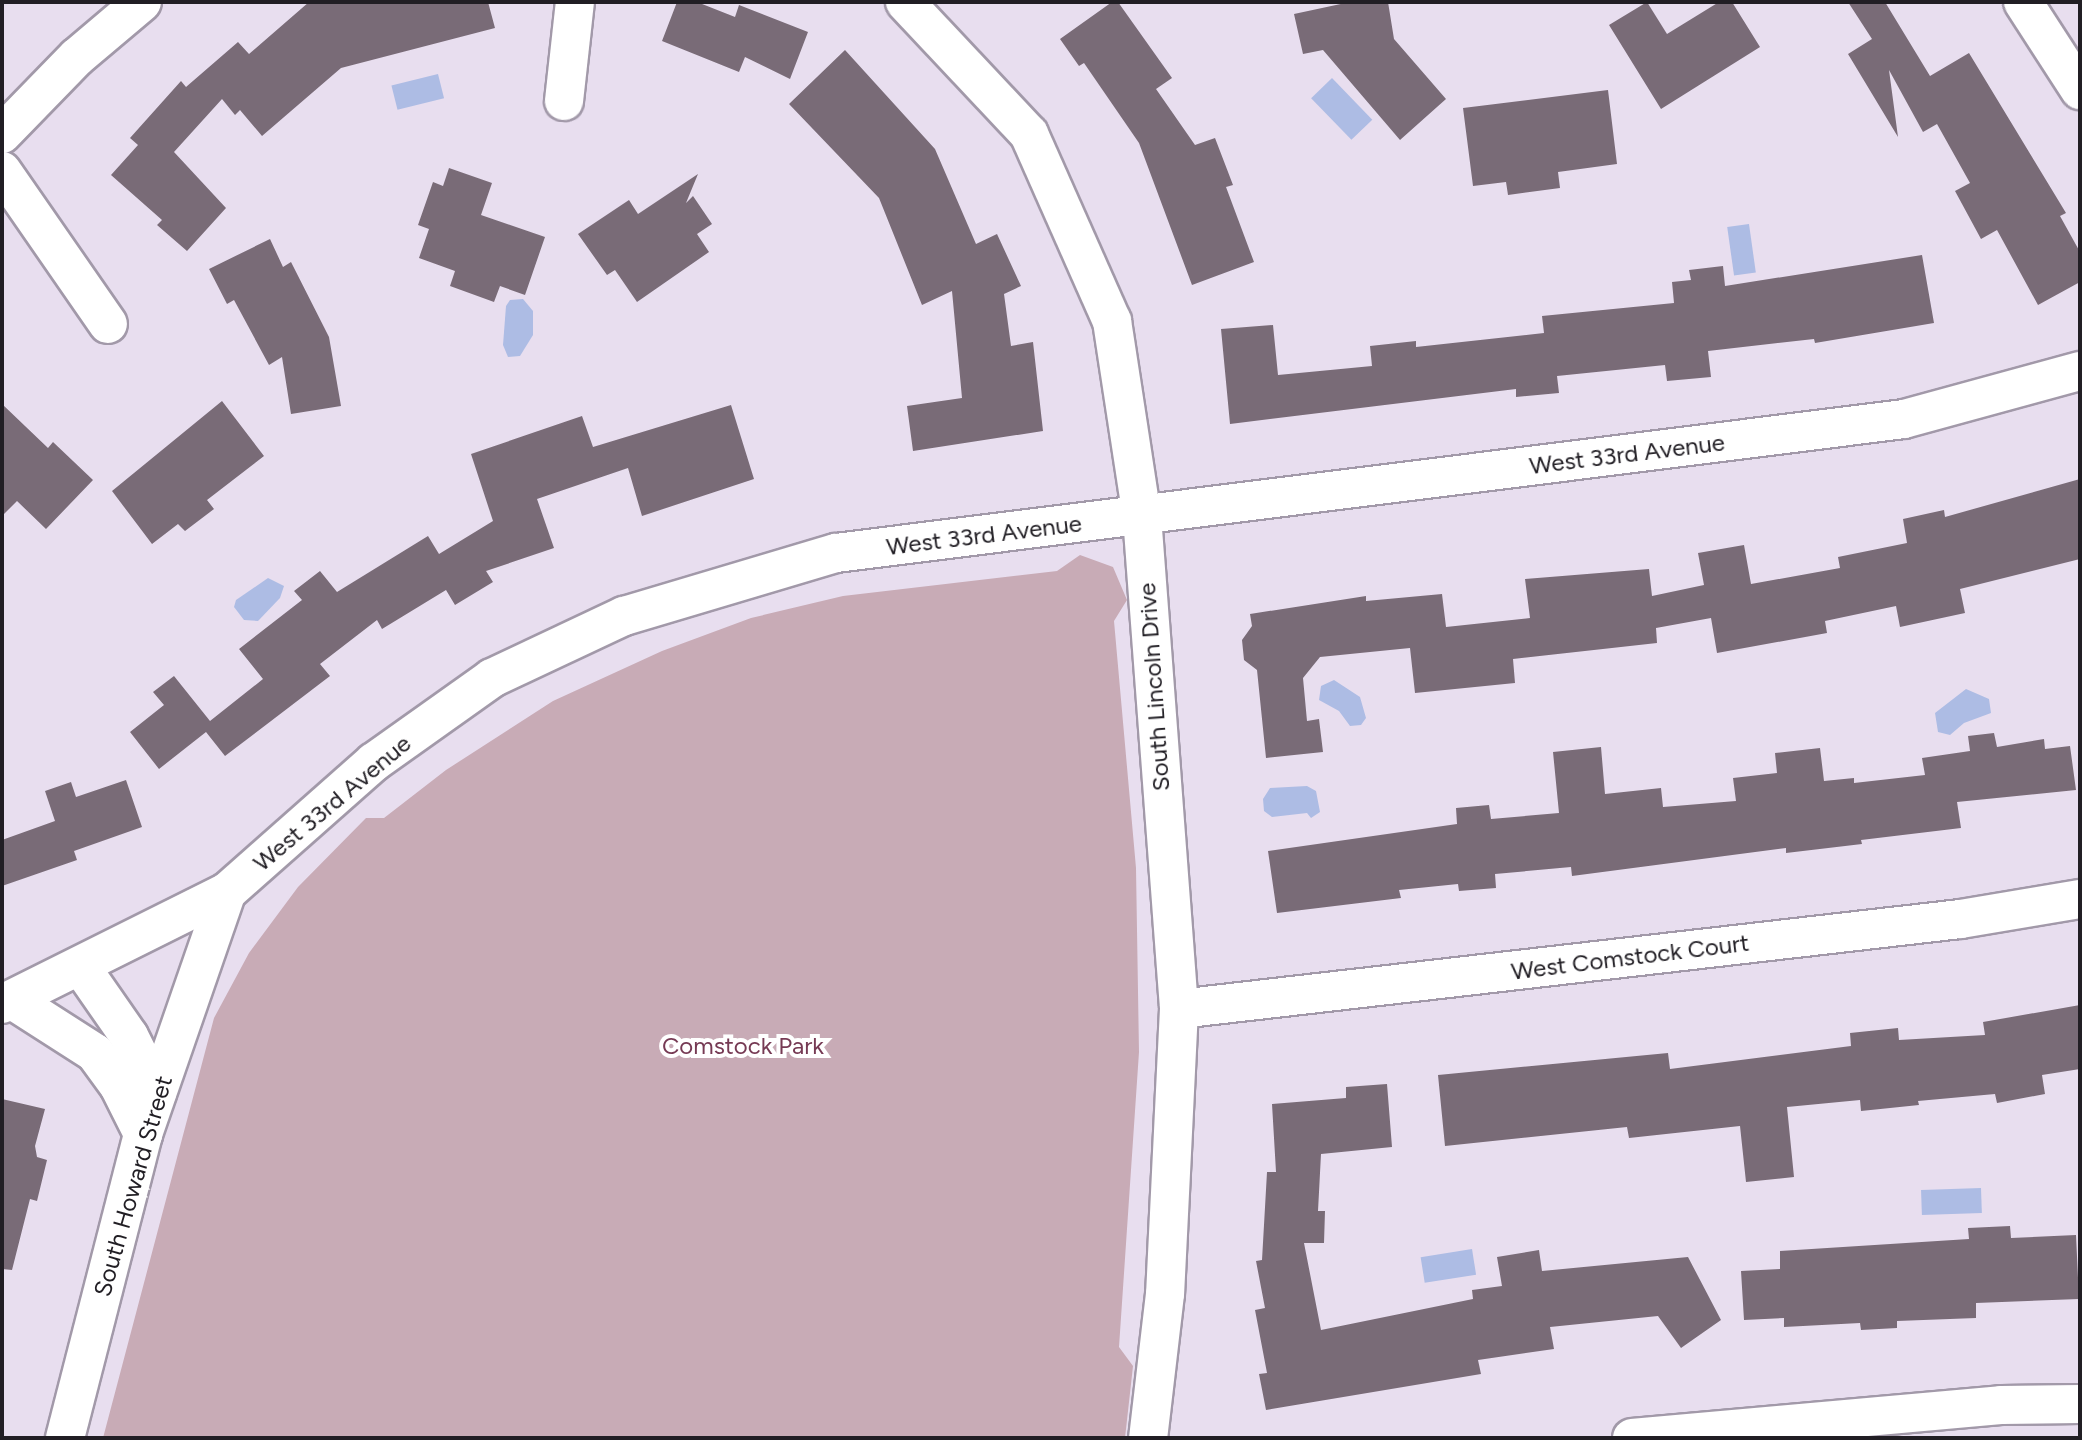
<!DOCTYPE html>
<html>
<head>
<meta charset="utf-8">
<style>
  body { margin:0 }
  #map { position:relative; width:2082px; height:1440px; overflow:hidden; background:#e8deef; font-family:Figtree,sans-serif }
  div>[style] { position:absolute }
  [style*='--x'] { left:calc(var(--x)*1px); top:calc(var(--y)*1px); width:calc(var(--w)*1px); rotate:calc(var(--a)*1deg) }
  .green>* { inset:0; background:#c8abb6 }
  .water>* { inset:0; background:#adbce4; transform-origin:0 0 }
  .building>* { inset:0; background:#796b77 }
  .roads { filter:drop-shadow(2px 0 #a299a9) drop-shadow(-2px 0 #a299a9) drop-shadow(0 2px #a299a9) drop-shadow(0 -2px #a299a9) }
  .minor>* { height:38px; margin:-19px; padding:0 19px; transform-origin:19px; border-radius:19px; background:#fff }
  span { translate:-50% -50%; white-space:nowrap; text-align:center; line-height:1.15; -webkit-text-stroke:8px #fff; paint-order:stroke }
  .street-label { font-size:24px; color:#211e24 }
  .park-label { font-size:24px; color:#763a54 }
  .frame { position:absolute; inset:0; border:4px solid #211e24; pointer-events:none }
</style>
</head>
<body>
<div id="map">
  <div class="green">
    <i style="clip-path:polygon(1080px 555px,1113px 567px,1127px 600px,1114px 621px,1136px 868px,1139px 1052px,1119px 1347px,1133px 1366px,1125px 1438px,103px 1438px,214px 1018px,249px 953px,298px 887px,366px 818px,384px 818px,446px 770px,553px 701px,662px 651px,751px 618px,843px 596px,1057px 571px)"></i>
  </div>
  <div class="water">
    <i style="left:438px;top:74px;width:25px;height:48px;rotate:76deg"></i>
    <i style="left:1332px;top:78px;width:58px;height:29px;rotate:46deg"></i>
    <i style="left:1749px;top:224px;width:49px;height:22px;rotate:82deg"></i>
    <i style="clip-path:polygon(523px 299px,533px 311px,533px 335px,520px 356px,508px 357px,503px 345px,506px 306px,510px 300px)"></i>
    <i style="clip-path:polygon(268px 578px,284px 586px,280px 598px,258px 621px,244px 620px,234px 607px,236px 600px)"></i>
    <i style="clip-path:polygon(1334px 680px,1360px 697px,1366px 718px,1361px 725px,1350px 726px,1339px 711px,1319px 700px,1321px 686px)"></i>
    <i style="clip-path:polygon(1966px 689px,1989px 699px,1991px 713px,1964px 723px,1950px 735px,1938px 732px,1935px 713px)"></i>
    <i style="clip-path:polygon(1307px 786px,1316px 791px,1320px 812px,1311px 818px,1307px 813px,1272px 817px,1264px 811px,1263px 799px,1270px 788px)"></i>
    <i style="left:1981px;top:1188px;width:25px;height:60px;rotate:88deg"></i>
    <i style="left:1472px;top:1249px;width:26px;height:52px;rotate:81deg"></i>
  </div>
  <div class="building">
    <i style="clip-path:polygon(309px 2px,488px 2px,495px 28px,341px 68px,262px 136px,240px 110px,235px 115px,222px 99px,174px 152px,226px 208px,187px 251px,157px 225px,162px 220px,111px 175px,138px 145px,130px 138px,181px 81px,186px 87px,238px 42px,249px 54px)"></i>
    <i style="clip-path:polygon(677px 2px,697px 2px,735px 17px,739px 5px,808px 32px,790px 79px,745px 57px,739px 72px,662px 41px)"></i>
    <i style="clip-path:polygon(1112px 2px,1118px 2px,1172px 78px,1156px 89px,1195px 145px,1215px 138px,1233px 185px,1226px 187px,1254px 262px,1192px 285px,1139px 143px,1084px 63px,1079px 66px,1060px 39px)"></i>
    <i style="clip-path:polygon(1350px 2px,1388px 2px,1394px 39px,1446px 99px,1400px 140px,1323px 50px,1303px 54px,1294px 14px)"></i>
    <i style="clip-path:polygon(1647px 2px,1667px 34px,1719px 2px,1732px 2px,1760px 47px,1661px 109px,1609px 25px)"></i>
    <i style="clip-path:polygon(1848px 2px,1885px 2px,1930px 76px,1969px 53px,2066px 213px,2060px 216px,2080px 252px,2080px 282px,2038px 305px,1997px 230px,1981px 239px,1955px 191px,1970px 183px,1937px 124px,1923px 132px,1889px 70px,1898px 137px,1848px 54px,1872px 39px)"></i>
    <i style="clip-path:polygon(845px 50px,935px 149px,976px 244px,997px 234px,1021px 286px,1004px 294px,1011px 346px,1033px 342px,1043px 431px,913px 451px,907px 406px,962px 398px,952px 291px,922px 305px,879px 198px,789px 104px)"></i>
    <i style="clip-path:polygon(1608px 90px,1617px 164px,1558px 172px,1560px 188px,1508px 195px,1506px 182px,1473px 186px,1463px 108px)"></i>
    <i style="clip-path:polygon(449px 168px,492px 183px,481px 215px,545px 237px,525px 295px,500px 286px,494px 302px,450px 286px,455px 271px,419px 258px,429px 229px,418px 225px,433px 182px,443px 186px)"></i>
    <i style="clip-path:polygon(698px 174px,686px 203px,693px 196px,712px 224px,697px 234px,709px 252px,637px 302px,615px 270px,607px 275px,578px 234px,629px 200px,638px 214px)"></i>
    <i style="clip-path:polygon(270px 239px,283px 267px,291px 262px,329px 337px,341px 406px,291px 414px,282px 357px,269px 365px,234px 300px,227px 304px,209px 269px)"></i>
    <i style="clip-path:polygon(1922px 255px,1934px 323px,1815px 343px,1814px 339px,1708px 351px,1711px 377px,1667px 381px,1665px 365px,1557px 376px,1559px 393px,1516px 397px,1516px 389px,1230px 424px,1221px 329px,1273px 325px,1278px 375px,1372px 366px,1370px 346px,1416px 341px,1416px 347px,1544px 333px,1542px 316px,1674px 303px,1672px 282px,1691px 280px,1689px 270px,1723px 266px,1725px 286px)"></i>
    <i style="clip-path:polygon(222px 401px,264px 456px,207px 500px,214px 509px,185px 531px,178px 524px,152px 544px,112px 491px)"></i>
    <i style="clip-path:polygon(2px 404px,48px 448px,53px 442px,93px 480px,46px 529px,17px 501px,2px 516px)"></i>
    <i style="clip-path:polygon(731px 405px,754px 479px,642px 516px,628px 468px,537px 499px,554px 548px,486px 571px,493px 582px,455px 605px,446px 590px,382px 629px,377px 620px,320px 664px,330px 676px,225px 756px,206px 732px,159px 769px,130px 732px,164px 705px,153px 692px,174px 676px,210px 721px,263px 679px,239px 649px,302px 600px,294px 591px,320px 571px,337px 592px,428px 536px,439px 554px,493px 521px,471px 454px,582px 416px,593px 447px)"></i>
    <i style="clip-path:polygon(2080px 479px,2080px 559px,1960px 589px,1965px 613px,1900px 627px,1896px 606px,1825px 621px,1827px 633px,1717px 653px,1711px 618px,1656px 628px,1657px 643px,1513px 659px,1515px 683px,1415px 693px,1410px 648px,1320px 657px,1303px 678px,1307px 721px,1319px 719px,1323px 752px,1266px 758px,1257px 670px,1244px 660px,1242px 640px,1252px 626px,1250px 614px,1366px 596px,1366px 601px,1442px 594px,1446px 627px,1530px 618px,1525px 579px,1649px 569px,1652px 596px,1704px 585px,1698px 553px,1744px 545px,1751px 584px,1840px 568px,1838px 557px,1907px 543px,1903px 519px,1944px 510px,1945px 517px)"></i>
    <i style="clip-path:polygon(1994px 733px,1997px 747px,2044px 739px,2045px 749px,2070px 746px,2076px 790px,1957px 802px,1961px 828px,1861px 840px,1862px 844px,1786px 853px,1786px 848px,1572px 876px,1571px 867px,1495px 874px,1496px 888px,1459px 891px,1458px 884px,1399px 890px,1401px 898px,1277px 913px,1268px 851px,1457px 824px,1456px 808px,1489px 805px,1491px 819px,1559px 813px,1553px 752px,1601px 747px,1605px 794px,1661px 788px,1663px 807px,1736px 801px,1733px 778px,1777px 773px,1775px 753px,1820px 748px,1824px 781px,1854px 778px,1854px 783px,1925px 775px,1922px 758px,1970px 751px,1968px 736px)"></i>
    <i style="clip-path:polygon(126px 780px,142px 827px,74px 851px,77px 860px,2px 886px,2px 840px,55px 821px,45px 791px,71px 782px,76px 797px)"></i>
    <i style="clip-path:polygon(2080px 1005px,2080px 1069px,2042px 1075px,2045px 1094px,1997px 1103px,1995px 1094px,1918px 1101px,1919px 1105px,1861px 1111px,1860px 1100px,1787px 1107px,1794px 1177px,1746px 1182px,1740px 1126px,1629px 1138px,1627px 1127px,1445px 1146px,1438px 1075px,1668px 1053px,1670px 1069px,1851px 1046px,1850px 1033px,1898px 1028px,1899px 1040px,1985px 1035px,1983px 1022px)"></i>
    <i style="clip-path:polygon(1387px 1084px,1392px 1147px,1321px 1154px,1318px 1211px,1325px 1211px,1324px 1243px,1304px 1243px,1321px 1330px,1473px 1299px,1472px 1290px,1502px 1286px,1497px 1257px,1539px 1250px,1542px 1271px,1688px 1257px,1721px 1320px,1681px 1348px,1658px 1316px,1550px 1327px,1554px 1349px,1478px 1360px,1481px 1374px,1266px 1410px,1259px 1374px,1267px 1373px,1255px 1310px,1265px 1308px,1256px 1261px,1262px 1260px,1267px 1172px,1276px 1172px,1272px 1104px,1346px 1098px,1346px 1087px)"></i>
    <i style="clip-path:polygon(2px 1099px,45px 1109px,35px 1146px,37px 1157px,47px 1160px,37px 1201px,30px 1199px,12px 1270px,2px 1269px)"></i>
    <i style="clip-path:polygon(2010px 1226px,2011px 1238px,2076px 1235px,2079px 1299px,1976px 1303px,1976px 1318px,1897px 1321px,1897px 1328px,1861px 1330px,1860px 1323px,1784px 1327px,1784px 1318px,1744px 1320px,1741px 1271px,1780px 1269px,1780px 1251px,1969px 1239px,1968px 1228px)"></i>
  </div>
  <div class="roads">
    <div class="minor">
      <i style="--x:905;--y:2;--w:181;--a:46.8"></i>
      <i style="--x:1029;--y:134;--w:205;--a:66.1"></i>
      <i style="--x:1112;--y:321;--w:197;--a:81.3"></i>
      <i style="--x:1142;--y:516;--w:494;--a:85.7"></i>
      <i style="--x:1179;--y:1009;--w:285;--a:92.8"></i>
      <i style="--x:1165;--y:1294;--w:145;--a:96.7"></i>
      <i style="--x:2023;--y:2;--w:105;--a:57.1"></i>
      <i style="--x:564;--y:101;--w:100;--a:-83.7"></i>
      <i style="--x:2;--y:134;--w:107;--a:-45.8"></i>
      <i style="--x:77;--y:57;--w:85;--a:-40.2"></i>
      <i style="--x:2;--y:171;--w:186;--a:55.3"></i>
      <i style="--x:81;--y:967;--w:84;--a:55.2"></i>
      <i style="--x:129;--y:1036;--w:63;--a:63.4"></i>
      <i style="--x:14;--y:1001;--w:96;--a:32.7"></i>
      <i style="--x:95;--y:1053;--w:41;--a:54"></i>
      <i style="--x:119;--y:1086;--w:54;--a:63.4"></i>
      <i style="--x:2;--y:1004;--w:251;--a:-26.5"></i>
      <i style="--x:227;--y:892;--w:196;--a:-41.5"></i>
      <i style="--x:374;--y:762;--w:145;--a:-35.4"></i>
      <i style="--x:492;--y:678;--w:146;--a:-25.2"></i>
      <i style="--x:624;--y:616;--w:221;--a:-16.6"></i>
      <i style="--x:836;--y:553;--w:1076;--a:-7.15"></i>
      <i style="--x:1904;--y:419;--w:182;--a:-15.3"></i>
      <i style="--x:1179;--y:1009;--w:786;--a:-6.57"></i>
      <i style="--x:1960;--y:919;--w:122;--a:-9.5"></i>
      <i style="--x:65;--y:1438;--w:314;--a:-75.6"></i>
      <i style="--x:143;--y:1134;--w:256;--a:-70.9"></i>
      <i style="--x:1632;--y:1438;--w:370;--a:-5.1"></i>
      <i style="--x:2001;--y:1405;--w:79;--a:-0.7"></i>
    </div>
  </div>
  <div class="street-label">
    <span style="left:1627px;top:454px;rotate:-7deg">West 33rd Avenue</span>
    <span style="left:984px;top:535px;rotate:-7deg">West 33rd Avenue</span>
    <span style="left:1154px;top:687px;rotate:-94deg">South Lincoln Drive</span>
    <span style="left:332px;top:803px;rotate:-40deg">West 33rd Avenue</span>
    <span style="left:1630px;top:957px;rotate:-7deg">West Comstock Court</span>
    <span style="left:133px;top:1186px;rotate:-74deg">South Howard Street</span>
  </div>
  <div class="park-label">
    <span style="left:743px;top:1046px">Comstock Park</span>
  </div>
  <div class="frame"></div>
</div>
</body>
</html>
